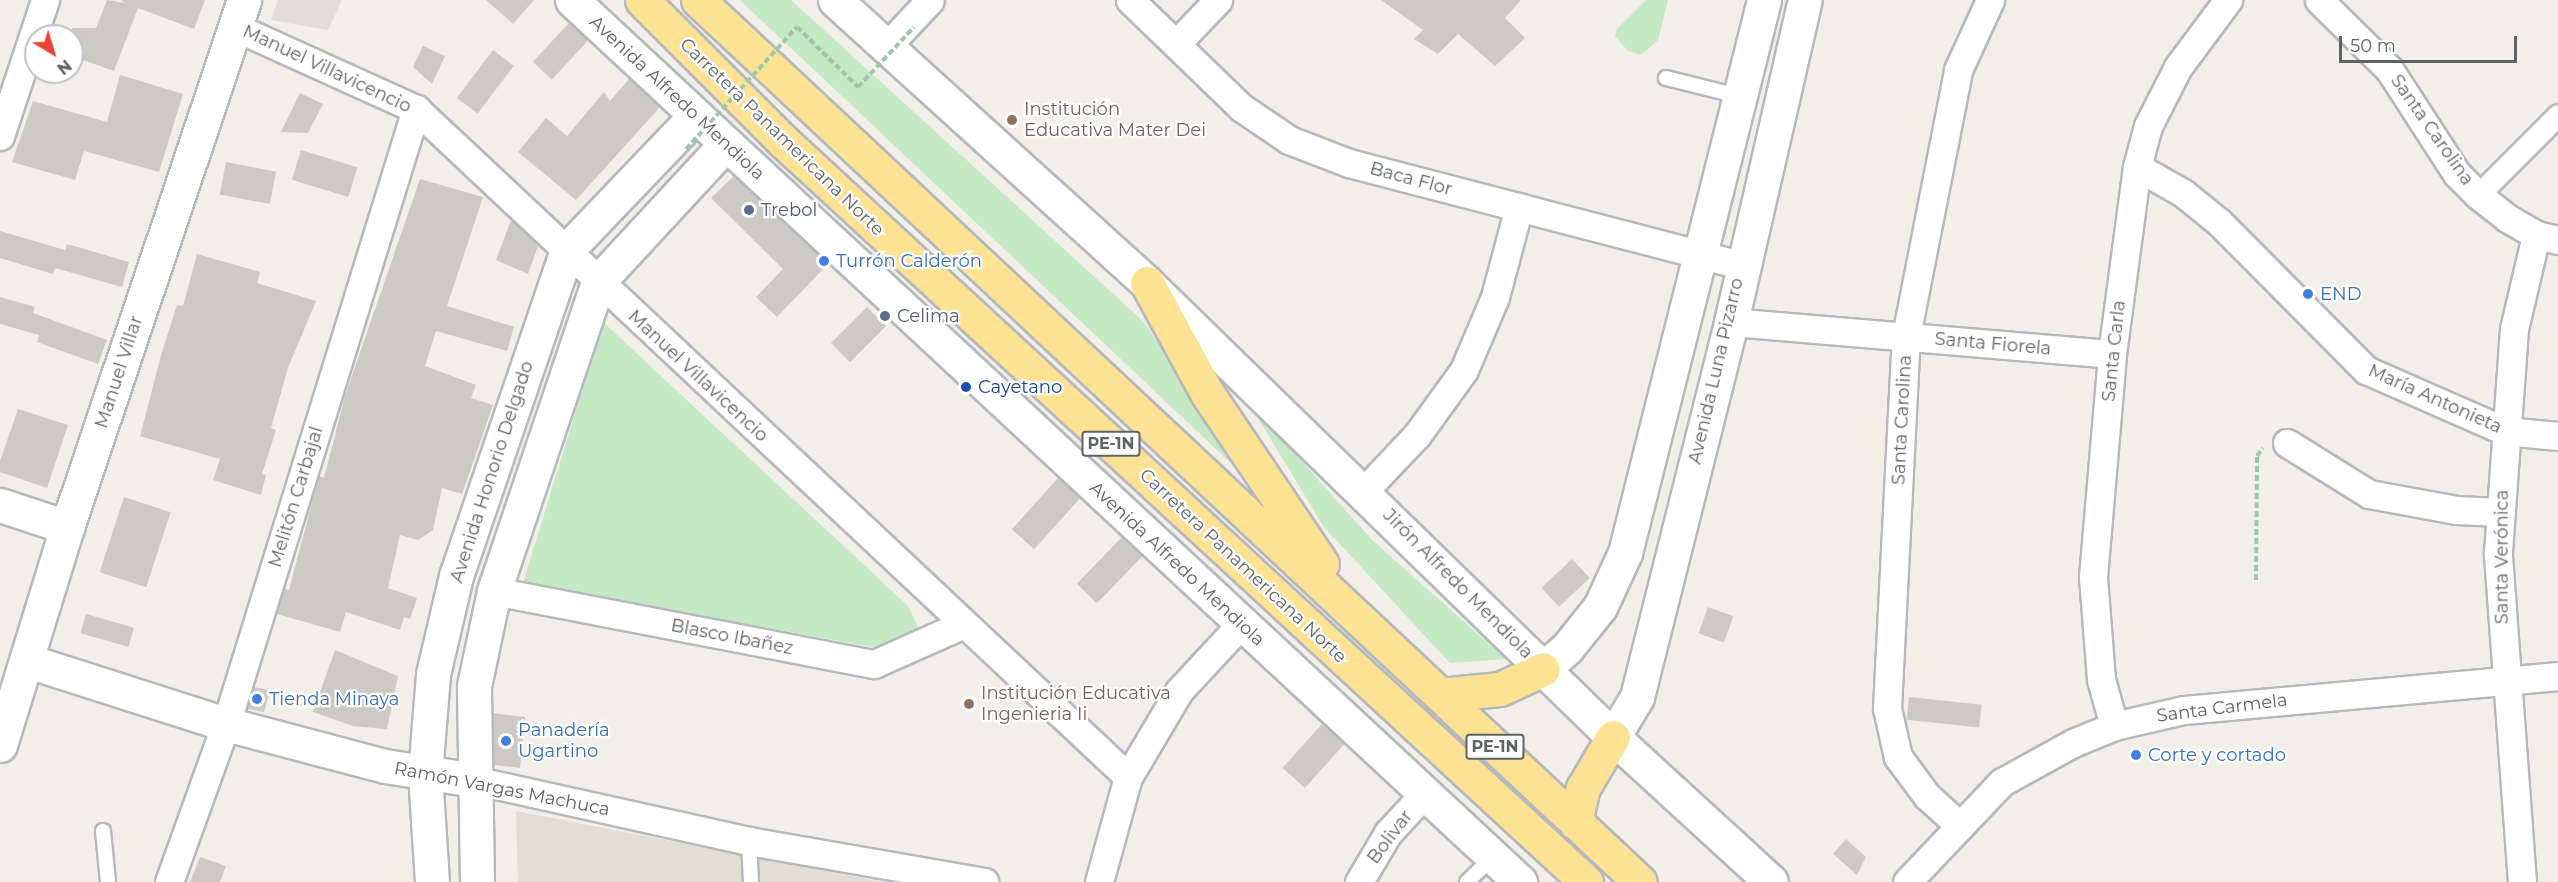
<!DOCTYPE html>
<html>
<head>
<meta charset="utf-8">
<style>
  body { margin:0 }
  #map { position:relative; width:2558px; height:882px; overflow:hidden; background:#f1efe8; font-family:Montserrat,sans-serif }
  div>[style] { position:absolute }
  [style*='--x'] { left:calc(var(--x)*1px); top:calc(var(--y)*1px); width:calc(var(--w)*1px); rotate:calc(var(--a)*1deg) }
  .industrial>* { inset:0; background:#e0deda }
  .education>* { inset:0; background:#e1ded6 }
  .green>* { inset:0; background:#c5e8c5 }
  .building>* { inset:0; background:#cccac5; transform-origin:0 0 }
  .path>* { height:4px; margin-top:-2px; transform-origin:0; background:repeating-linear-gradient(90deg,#9cc7a9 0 6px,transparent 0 9px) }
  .roads { filter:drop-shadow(2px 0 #b5b8bc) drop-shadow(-2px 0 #b5b8bc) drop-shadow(0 2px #b5b8bc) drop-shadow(0 -2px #b5b8bc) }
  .service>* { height:14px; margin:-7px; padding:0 7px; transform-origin:7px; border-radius:7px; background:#fff }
  .pedestrian>* { height:21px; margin:-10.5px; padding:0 10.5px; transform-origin:10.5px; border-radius:10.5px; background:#fff }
  .minor>* { height:27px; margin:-13.5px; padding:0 13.5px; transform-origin:13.5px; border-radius:13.5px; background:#fff }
  .tertiary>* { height:33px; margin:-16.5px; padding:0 16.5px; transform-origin:16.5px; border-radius:16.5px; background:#fff }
  .secondary>* { height:33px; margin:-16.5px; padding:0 16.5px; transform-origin:16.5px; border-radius:16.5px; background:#fff }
  .motorway>* { height:33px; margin:-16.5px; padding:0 16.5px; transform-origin:16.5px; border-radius:16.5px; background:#fde293 }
  .path-bridge>* { height:4px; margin-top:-2px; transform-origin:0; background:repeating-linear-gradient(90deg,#9cc7a9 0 6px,transparent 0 9px) }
  .dots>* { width:16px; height:16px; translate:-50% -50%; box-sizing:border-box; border:3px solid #fff; border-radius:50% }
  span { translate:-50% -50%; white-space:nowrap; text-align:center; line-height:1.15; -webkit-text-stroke:4.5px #fff; paint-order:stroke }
  .shield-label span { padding:2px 4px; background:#fff; border:2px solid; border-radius:4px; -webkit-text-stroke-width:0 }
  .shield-label { font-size:16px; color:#5f6368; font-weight:700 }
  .street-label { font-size:18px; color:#5f6368 }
  .education-label { font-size:18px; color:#785e54 }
  .left { translate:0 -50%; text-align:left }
  .service-label { font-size:18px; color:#4e5e75 }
  .shop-label { font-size:18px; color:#366cbe }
  .transit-label { font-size:18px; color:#164399 }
  .north { position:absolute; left:24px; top:24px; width:60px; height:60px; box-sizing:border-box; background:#fff; border:2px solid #bfc1c3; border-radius:50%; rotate:142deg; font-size:16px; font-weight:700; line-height:24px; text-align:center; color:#5f6368 }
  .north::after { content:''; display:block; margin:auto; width:21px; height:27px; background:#ea4335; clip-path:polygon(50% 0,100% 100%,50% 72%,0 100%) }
  .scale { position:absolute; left:2339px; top:36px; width:178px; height:27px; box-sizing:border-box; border:3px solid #5f6368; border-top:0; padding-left:8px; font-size:18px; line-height:21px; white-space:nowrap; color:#5f6368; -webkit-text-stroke:4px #fff; paint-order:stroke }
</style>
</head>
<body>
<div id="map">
  <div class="industrial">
    <i style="clip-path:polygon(278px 0,342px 0,328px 30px,271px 20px)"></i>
  </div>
  <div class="education">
    <i style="clip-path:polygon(516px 811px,882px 882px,518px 882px)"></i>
  </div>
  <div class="green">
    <i style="clip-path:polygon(740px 0,791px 0,1144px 322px,1252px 483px)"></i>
    <i style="clip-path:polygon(1646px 0,1668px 0,1658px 40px,1641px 55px,1628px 51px,1615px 36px,1617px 29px)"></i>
    <i style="clip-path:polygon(603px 322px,908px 606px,922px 635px,872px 647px,523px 583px)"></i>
    <i style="clip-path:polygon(1247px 400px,1372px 540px,1506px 659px,1450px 663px,1324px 527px)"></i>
  </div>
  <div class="building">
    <i style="clip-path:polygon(107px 0,124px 3px,122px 0,205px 0,194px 29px,138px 8px,114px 71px,72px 56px,72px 28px,96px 28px)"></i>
    <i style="clip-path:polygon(486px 0,534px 0,513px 24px)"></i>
    <i style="clip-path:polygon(1381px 0,1521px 0,1505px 18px,1525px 38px,1495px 66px,1458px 34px,1438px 54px,1414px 39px,1423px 30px)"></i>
    <i style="left:569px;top:23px;width:26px;height:53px;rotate:43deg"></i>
    <i style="clip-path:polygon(423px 46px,445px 56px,432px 84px,413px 67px)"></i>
    <i style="left:493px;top:50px;width:26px;height:60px;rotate:37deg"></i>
    <i style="clip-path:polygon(120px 75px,183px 94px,159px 172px,84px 151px,75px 180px,12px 162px,33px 101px,107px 122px)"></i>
    <i style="clip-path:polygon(629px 79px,660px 107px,576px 200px,518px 152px,546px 118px,567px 136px,604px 92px,610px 101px)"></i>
    <i style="clip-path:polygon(300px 93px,323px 104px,308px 133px,281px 132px)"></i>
    <i style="left:301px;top:150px;width:59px;height:31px;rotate:17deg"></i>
    <i style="left:226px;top:162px;width:51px;height:33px;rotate:11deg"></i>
    <i style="clip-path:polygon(734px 176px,828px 264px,777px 317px,756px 297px,783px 269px,711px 198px)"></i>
    <i style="clip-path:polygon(420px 179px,483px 197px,447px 306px,514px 327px,507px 351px,436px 331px,425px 366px,476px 385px,471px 398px,493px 405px,462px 494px,442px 488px,433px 530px,418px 540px,400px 535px,388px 588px,417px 598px,410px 619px,404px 617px,400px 630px,346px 612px,340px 632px,277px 614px,285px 589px,289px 590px,319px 476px,324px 478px,345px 396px)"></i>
    <i style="clip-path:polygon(511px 220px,538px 246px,528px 274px,496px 260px)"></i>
    <i style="clip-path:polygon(0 231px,65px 250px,67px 244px,129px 262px,122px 287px,55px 268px,53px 274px,0 258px)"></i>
    <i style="clip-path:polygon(197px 254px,260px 272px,257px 283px,316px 301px,288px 368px,271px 428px,276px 430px,262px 474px,266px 475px,261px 495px,213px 480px,220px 459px,140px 436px,162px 352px,177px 305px,183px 306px)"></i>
    <i style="clip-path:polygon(0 297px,35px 307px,33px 313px,107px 340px,98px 364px,37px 342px,39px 335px,0 324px)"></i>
    <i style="left:867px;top:307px;width:27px;height:51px;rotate:45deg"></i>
    <i style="clip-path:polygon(18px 409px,68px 425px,47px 488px,0 472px,0 461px)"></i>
    <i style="left:1058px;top:478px;width:30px;height:69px;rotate:42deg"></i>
    <i style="left:124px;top:497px;width:49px;height:79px;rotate:18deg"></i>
    <i style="left:1122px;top:537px;width:28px;height:65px;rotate:44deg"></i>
    <i style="left:1572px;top:559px;width:26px;height:42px;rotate:47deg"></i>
    <i style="left:1708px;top:607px;width:27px;height:28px;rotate:20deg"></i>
    <i style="left:86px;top:614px;width:50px;height:20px;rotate:16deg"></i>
    <i style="clip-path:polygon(335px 650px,398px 676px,387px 729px,353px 726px,313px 712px)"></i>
    <i style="clip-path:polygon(254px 687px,270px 690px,264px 712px,247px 709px)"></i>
    <i style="left:1909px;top:697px;width:73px;height:23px;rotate:6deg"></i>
    <i style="clip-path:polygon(493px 713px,525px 717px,520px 768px,494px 765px)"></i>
    <i style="left:1322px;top:724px;width:30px;height:59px;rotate:42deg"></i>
    <i style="clip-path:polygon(1846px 839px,1866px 857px,1857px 875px,1833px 854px)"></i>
    <i style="clip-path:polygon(200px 857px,226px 866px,220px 882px,190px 882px)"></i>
  </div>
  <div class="path">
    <i style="--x:2256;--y:580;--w:124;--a:-89.5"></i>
    <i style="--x:2257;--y:456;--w:10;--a:-53"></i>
  </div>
  <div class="roads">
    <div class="service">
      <i style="--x:1666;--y:78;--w:75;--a:13.9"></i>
      <i style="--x:103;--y:831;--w:51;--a:84.4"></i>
      <i style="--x:749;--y:841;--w:41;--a:87.2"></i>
      <i style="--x:1467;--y:882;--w:36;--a:-44"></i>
    </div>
    <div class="pedestrian">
      <i style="--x:2478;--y:195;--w:113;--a:-45"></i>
    </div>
    <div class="minor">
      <i style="--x:1130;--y:0;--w:156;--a:44"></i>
      <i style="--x:1242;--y:108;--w:57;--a:34.2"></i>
      <i style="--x:1289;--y:140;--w:64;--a:21"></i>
      <i style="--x:1349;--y:163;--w:405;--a:14.6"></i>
      <i style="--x:2319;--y:0;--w:98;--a:44.6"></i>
      <i style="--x:2389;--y:69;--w:125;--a:57.1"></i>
      <i style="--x:2457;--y:174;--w:30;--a:45"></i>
      <i style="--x:2478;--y:195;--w:37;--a:38"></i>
      <i style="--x:2507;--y:218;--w:34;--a:30"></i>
      <i style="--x:2536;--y:235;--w:23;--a:13"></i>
      <i style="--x:235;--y:27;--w:199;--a:24.4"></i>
      <i style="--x:416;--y:109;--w:976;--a:43.17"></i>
      <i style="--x:1176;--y:44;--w:61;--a:-46.3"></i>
      <i style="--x:886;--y:47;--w:64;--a:-46.9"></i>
      <i style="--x:0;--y:136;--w:143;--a:-71.7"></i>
      <i style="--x:2137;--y:167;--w:53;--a:29.5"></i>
      <i style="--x:2183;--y:193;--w:46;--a:38.9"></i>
      <i style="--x:2219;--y:222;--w:209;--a:45.2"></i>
      <i style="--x:2366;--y:370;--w:152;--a:23.7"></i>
      <i style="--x:2505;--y:431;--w:53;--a:5.4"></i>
      <i style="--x:1731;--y:322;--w:382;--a:4.8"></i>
      <i style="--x:2287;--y:443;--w:97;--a:31.9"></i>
      <i style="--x:2369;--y:494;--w:88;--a:10.4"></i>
      <i style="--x:2456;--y:510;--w:44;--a:2.6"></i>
      <i style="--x:1364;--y:491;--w:77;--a:-46.6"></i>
      <i style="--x:1417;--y:435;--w:80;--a:-54.1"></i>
      <i style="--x:1464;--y:370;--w:79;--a:-67"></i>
      <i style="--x:1495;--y:297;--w:93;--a:-75.1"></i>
      <i style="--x:494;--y:591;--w:387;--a:10.9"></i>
      <i style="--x:874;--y:664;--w:98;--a:-24"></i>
      <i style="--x:2114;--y:726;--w:49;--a:-105.5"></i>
      <i style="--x:2101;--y:679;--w:102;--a:-94.5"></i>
      <i style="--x:2093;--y:577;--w:224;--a:-85.1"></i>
      <i style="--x:2112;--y:354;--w:189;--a:-82.4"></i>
      <i style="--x:2137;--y:167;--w:42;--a:-75"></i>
      <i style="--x:2148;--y:126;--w:66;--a:-63"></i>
      <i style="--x:2178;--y:67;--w:84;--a:-53.3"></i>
      <i style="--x:474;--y:780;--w:282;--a:12.5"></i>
      <i style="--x:749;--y:841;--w:239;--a:9.9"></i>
      <i style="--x:1960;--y:826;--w:45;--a:-137.7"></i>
      <i style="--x:1927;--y:796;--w:49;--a:-126.6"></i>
      <i style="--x:1898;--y:757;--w:50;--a:-102.7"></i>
      <i style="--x:1887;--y:708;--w:372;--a:-87.1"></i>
      <i style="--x:1906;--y:336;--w:271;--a:-78.9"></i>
      <i style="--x:1958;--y:70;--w:77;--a:-65.4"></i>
      <i style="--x:169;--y:882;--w:168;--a:-70.2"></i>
      <i style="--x:226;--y:724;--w:644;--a:-72.83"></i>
      <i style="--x:1099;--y:882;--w:109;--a:-74.6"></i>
      <i style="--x:1128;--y:777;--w:100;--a:-59.3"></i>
      <i style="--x:1179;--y:691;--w:91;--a:-47.2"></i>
      <i style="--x:1359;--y:882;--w:57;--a:-59.4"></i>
      <i style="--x:1388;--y:833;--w:53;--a:-47.3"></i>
      <i style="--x:1907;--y:882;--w:138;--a:-46.5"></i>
      <i style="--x:2002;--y:782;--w:81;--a:-28.8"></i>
      <i style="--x:2073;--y:743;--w:44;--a:-22.5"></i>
      <i style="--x:2114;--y:726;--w:72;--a:-12.9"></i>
      <i style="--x:2184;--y:710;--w:376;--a:-5.2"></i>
      <i style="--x:2522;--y:882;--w:331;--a:-94.2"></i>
      <i style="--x:2498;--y:552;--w:224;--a:-85.9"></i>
      <i style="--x:2514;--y:329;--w:97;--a:-76.8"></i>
    </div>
    <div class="tertiary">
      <i style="--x:0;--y:505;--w:71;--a:18.2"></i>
      <i style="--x:28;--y:661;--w:208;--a:17.7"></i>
      <i style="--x:226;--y:724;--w:164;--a:14.8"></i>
      <i style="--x:385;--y:766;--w:90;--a:8.9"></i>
      <i style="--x:1543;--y:669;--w:32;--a:-41"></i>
      <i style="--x:1567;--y:648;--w:53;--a:-51.2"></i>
      <i style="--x:1600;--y:607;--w:60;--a:-65.2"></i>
      <i style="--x:1625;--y:553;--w:570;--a:-75.89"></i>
      <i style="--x:1613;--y:737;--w:47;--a:-59"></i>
      <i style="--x:1637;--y:697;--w:387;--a:-75.9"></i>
      <i style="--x:1731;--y:322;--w:330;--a:-77.1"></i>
      <i style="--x:0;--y:745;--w:228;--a:-72.9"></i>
      <i style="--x:67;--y:527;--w:556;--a:-71.43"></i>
      <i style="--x:432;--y:882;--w:108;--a:-93.7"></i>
      <i style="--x:425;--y:774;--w:100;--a:-85.4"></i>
      <i style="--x:433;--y:674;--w:101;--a:-76.8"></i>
      <i style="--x:456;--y:576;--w:344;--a:-71.2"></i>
      <i style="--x:567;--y:250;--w:185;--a:-46.3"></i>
      <i style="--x:477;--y:882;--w:196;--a:-90.9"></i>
      <i style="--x:474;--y:686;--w:97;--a:-78.1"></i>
      <i style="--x:494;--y:591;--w:326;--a:-71.4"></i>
      <i style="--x:598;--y:282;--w:188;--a:-47.2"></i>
    </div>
    <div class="secondary">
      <i style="--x:572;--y:0;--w:1295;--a:42.93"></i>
      <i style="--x:835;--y:0;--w:421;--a:42.2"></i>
      <i style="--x:1147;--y:283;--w:651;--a:44.25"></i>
      <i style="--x:1613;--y:737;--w:214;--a:42.5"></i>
    </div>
    <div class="motorway">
      <i style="--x:642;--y:0;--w:199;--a:45"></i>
      <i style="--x:783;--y:141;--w:1093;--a:42.7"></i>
      <i style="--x:698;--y:0;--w:1290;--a:43.12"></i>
      <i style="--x:1147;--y:283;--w:125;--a:61.4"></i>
      <i style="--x:1207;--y:393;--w:206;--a:56.1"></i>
      <i style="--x:1440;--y:695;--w:60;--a:-5.7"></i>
      <i style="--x:1500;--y:689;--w:47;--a:-24.9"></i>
      <i style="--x:1575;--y:822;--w:35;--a:-77"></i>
      <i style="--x:1583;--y:788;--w:59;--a:-59.5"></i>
    </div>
  </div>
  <div class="path-bridge">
    <i style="--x:686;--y:149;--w:165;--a:-47.7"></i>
    <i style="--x:797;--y:27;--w:86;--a:44.5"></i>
    <i style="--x:858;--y:87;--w:82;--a:-47"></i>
  </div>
  <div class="dots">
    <i style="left:1012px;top:120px;background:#8d6e63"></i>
    <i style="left:749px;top:210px;background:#5c6f8a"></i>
    <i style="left:824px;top:261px;background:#3f7fe0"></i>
    <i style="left:2308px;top:294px;background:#3f7fe0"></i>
    <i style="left:885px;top:316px;background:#5c6f8a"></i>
    <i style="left:966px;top:387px;background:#1a4fb4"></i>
    <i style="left:257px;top:699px;background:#3f7fe0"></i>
    <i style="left:969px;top:704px;background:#8d6e63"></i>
    <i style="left:506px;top:741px;background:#3f7fe0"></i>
    <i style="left:2136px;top:755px;background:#3f7fe0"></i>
  </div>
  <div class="shield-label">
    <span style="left:1111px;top:444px">PE-1N</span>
    <span style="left:1495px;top:747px">PE-1N</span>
  </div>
  <div class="street-label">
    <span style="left:327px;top:69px;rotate:25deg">Manuel Villavicencio</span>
    <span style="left:677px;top:98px;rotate:43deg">Avenida Alfredo Mendiola</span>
    <span style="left:2432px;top:130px;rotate:55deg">Santa Carolina</span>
    <span style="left:782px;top:137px;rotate:44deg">Carretera Panamericana Norte</span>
    <span style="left:1411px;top:179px;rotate:15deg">Baca Flor</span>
    <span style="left:1993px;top:344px;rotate:5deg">Santa Fiorela</span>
    <span style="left:2114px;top:351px;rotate:-84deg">Santa Carla</span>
    <span style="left:1716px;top:371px;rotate:-77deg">Avenida Luna Pizarro</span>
    <span style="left:119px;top:372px;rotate:-72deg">Manuel Villar</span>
    <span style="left:698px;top:376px;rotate:43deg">Manuel Villavicencio</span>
    <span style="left:2435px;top:399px;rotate:24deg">María Antonieta</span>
    <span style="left:1902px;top:420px;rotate:-87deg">Santa Carolina</span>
    <span style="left:492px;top:472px;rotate:-72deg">Avenida Honorio Delgado</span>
    <span style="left:296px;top:497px;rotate:-73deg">Melitón Carbajal</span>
    <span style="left:2502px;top:557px;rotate:-90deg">Santa Verónica</span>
    <span style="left:1177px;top:564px;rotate:43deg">Avenida Alfredo Mendiola</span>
    <span style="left:1243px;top:566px;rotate:43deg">Carretera Panamericana Norte</span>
    <span style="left:1458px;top:584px;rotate:45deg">Jirón Alfredo Mendiola</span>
    <span style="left:732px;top:637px;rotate:11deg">Blasco Ibañez</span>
    <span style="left:2222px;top:708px;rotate:-7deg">Santa Carmela</span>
    <span style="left:502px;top:789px;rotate:11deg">Ramón Vargas Machuca</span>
    <span style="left:1390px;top:837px;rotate:-53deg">Bolivar</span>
  </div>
  <div class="education-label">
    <span class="left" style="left:1024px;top:120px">Institución<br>Educativa Mater Dei</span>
    <span class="left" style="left:981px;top:704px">Institución Educativa<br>Ingenieria Ii</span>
  </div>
  <div class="service-label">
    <span class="left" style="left:761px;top:210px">Trebol</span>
    <span class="left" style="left:897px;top:316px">Celima</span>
  </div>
  <div class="shop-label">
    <span class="left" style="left:836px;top:261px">Turrón Calderón</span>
    <span class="left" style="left:2320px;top:294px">END</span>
    <span class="left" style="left:269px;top:699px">Tienda Minaya</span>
    <span class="left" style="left:518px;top:741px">Panadería<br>Ugartino</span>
    <span class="left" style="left:2148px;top:755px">Corte y cortado</span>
  </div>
  <div class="transit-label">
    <span class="left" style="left:978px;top:387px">Cayetano</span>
  </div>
  <div class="north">N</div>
  <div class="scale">50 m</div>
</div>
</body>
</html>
